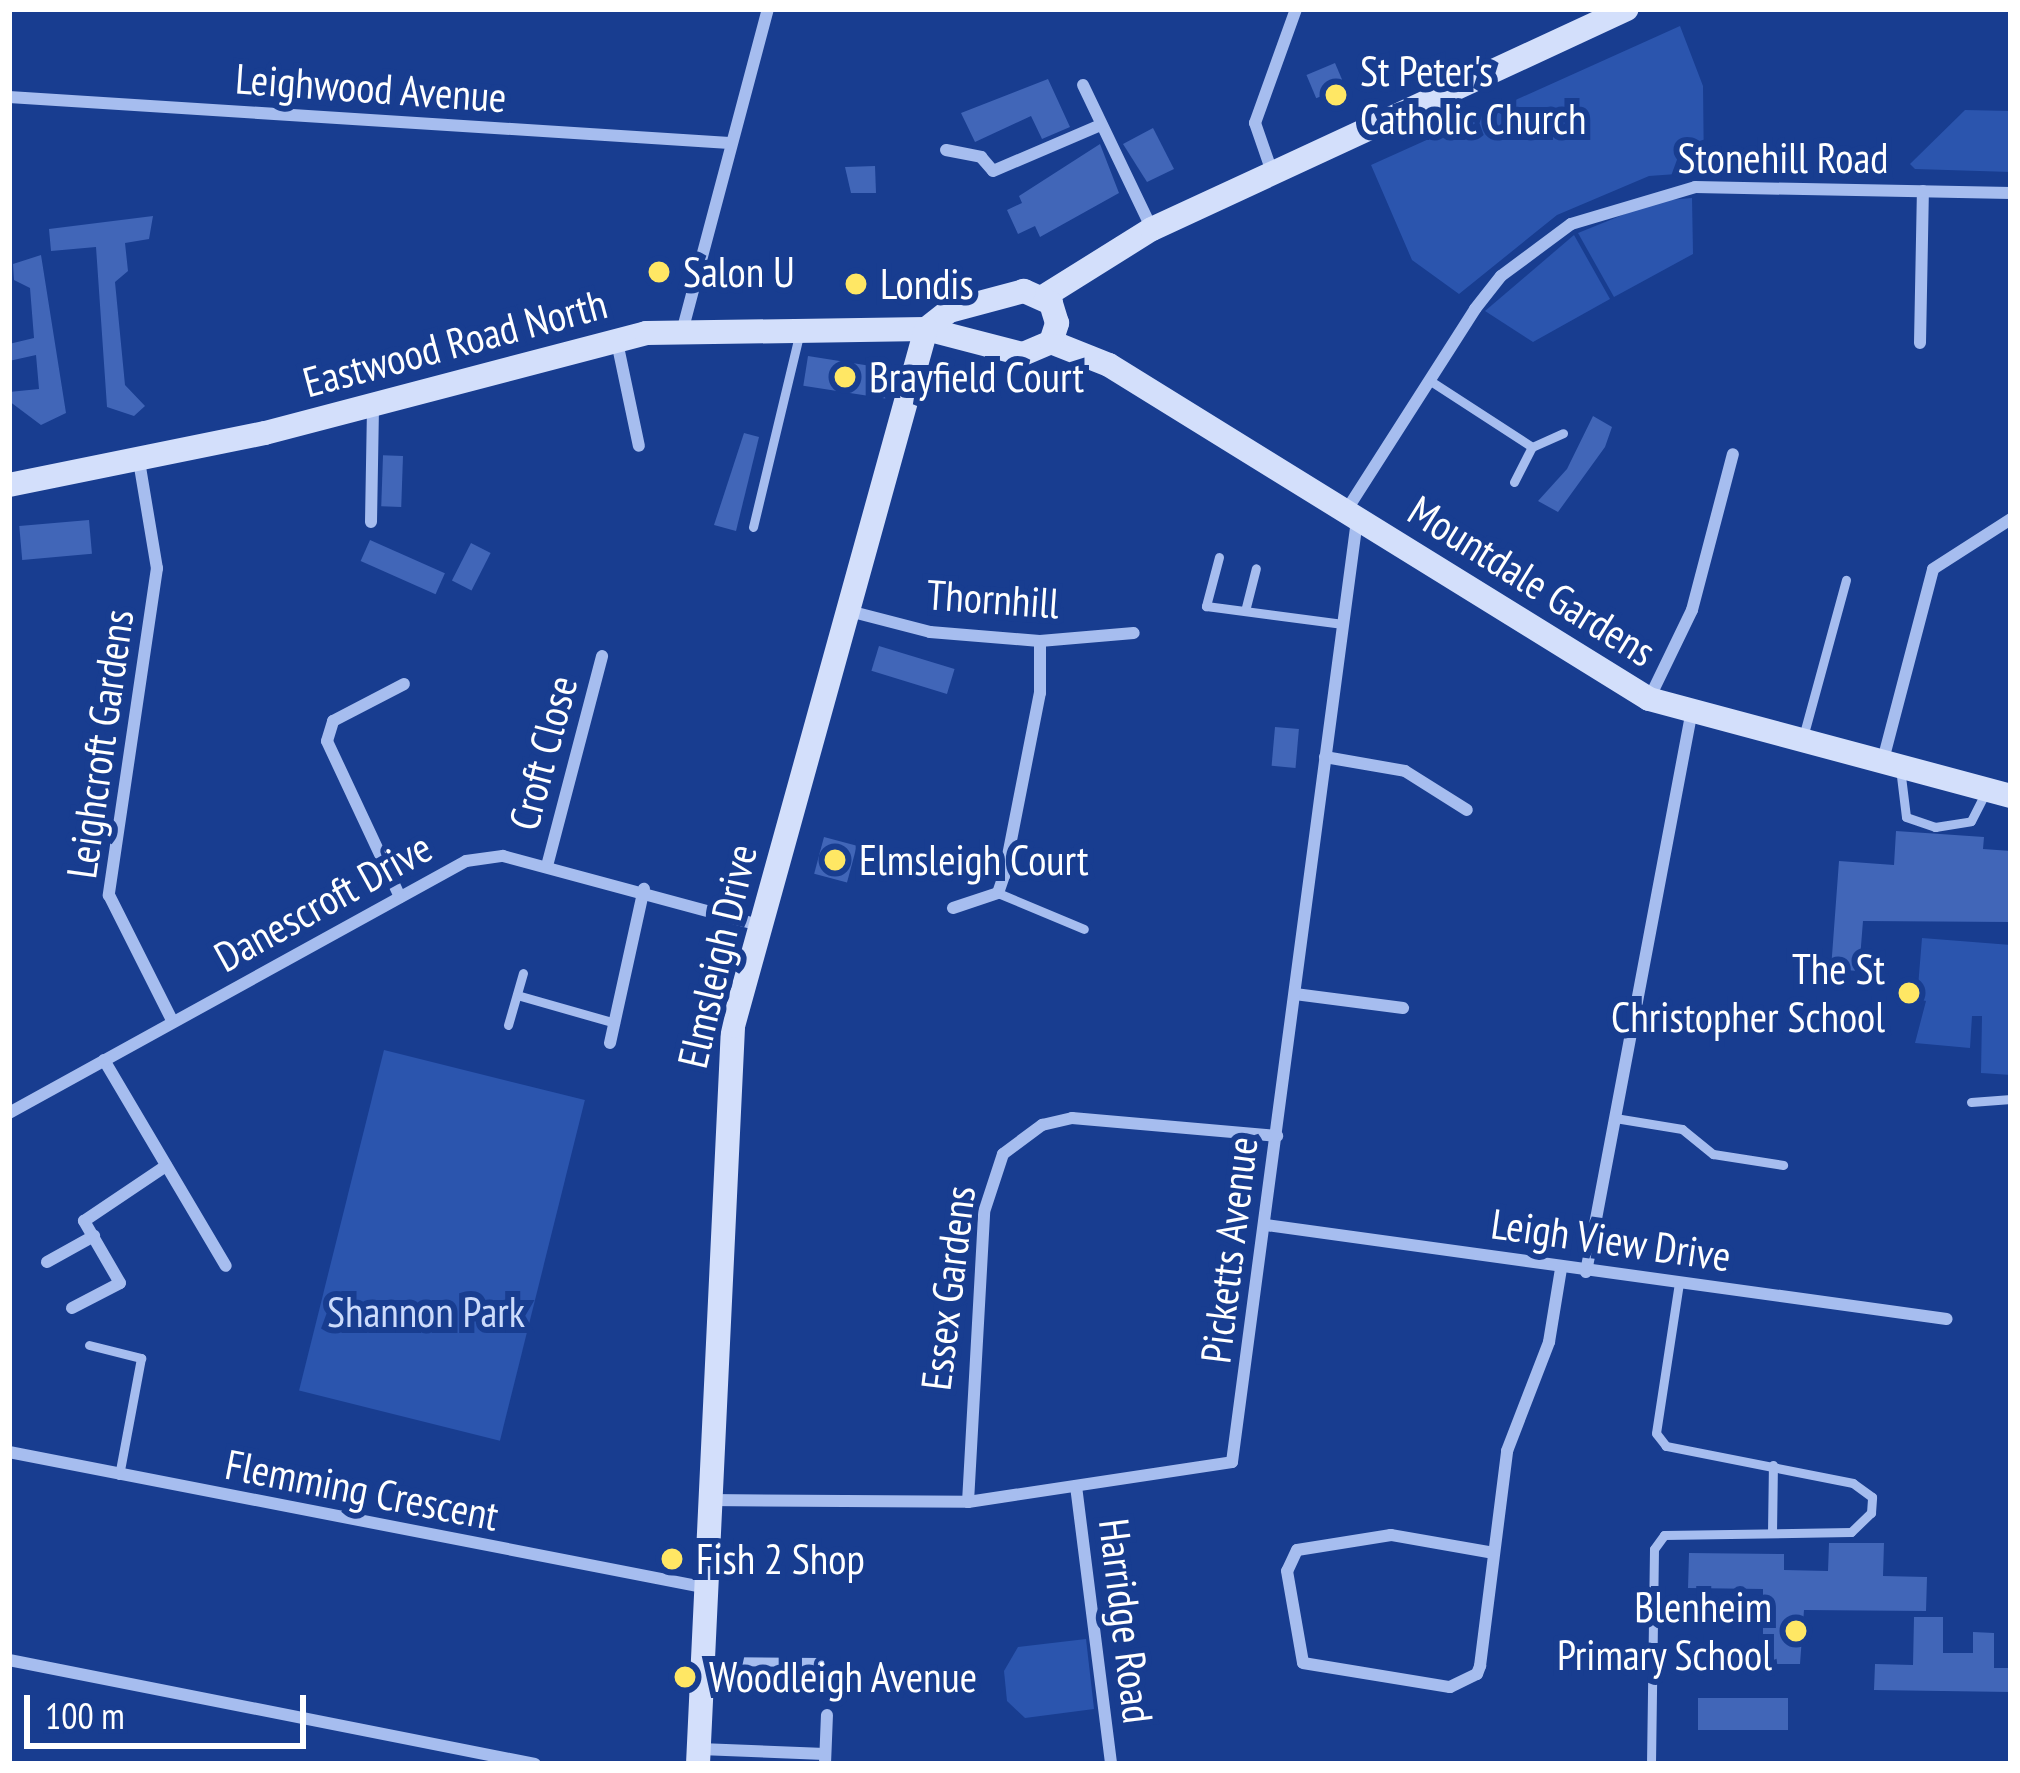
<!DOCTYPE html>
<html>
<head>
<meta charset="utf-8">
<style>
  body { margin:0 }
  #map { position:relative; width:2020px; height:1773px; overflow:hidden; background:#183d90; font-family:"PT Sans Narrow",sans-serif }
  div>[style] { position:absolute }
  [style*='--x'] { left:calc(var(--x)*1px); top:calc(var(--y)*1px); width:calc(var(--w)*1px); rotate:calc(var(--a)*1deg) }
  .green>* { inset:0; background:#2b55ae; transform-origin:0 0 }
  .building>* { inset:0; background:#4166b8; transform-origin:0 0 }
  .lane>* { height:9px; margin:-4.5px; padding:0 4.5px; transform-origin:4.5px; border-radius:4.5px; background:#a6bdef }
  .street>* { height:12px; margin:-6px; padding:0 6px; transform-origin:6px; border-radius:6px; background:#a6bdef }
  .secondary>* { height:24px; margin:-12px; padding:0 12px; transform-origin:12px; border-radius:12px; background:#d3dffb }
  .dots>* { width:33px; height:33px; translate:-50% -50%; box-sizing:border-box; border:6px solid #183d90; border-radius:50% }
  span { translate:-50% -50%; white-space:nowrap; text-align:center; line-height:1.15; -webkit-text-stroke:12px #183d90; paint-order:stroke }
  .poi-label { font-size:42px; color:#fff }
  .left { translate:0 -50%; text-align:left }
  .right { translate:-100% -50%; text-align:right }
  .street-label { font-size:42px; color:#fff }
  .park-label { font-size:42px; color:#ccdbfb }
  .frame { position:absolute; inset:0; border:12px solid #fff; pointer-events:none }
  .scale { position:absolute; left:24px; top:1695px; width:282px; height:54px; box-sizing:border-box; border:6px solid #fff; border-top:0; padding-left:15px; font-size:36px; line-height:42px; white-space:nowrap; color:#fff; -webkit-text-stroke:9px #183d90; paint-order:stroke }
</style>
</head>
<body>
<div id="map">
  <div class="green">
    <i style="clip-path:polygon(1680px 26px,1703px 86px,1704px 172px,1649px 176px,1557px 215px,1459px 294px,1412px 260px,1371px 165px)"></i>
    <i style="clip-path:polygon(1965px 110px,2011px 111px,2011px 172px,1915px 169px,1910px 164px)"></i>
    <i style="clip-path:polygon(1692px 198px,1693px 254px,1614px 297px,1578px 233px,1657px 201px)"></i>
    <i style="clip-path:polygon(1574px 235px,1610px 299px,1533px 342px,1485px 311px)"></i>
    <i style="clip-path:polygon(1922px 938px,2011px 945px,2011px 1075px,1981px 1073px,1982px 1016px,1972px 1016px,1970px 1048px,1915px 1043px,1926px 1001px,1917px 999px)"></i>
    <i style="left:384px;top:1050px;width:207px;height:351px;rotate:14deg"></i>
    <i style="clip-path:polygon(1086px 1639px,1094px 1709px,1025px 1718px,1007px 1701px,1004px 1671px,1018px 1647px)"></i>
  </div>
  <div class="building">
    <i style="left:1335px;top:63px;width:25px;height:31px;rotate:67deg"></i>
    <i style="clip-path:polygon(1048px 79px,1070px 127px,1042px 139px,1031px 116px,975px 142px,961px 113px)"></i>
    <i style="clip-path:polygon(1153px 128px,1174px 169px,1147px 182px,1123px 144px)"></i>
    <i style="clip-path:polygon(1100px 144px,1119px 193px,1040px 237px,1035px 226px,1018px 234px,1007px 210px,1022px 203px,1019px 196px)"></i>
    <i style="clip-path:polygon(875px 166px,876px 193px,851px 193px,845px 167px)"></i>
    <i style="clip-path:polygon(153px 216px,149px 239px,125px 243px,128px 271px,115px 282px,125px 385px,145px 406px,134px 416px,107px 407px,96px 247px,51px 251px,49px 229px)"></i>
    <i style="clip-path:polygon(41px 255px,66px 413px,41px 425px,9px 401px,9px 392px,39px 389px,36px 355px,9px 361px,9px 344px,34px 338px,30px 288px,14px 280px,13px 264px)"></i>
    <i style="left:808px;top:356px;width:83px;height:30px;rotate:9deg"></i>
    <i style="clip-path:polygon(1593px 416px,1612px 427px,1605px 447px,1558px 512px,1538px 501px,1567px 469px)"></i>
    <i style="clip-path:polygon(744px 433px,759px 437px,736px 531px,714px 525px)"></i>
    <i style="left:403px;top:456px;width:51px;height:20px;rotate:92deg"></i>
    <i style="left:89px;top:520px;width:34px;height:70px;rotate:85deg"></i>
    <i style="left:370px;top:540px;width:82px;height:23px;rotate:24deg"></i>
    <i style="left:471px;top:543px;width:22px;height:42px;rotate:27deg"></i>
    <i style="left:879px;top:646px;width:79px;height:26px;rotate:17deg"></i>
    <i style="left:1275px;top:727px;width:24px;height:39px;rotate:5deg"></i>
    <i style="clip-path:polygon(1896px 831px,1984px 837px,1983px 849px,2011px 851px,2011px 922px,1863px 921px,1859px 971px,1831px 969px,1839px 861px,1894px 865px)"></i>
    <i style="left:824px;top:837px;width:34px;height:38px;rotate:15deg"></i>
    <i style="clip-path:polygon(1829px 1543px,1884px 1543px,1883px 1576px,1927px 1577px,1926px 1611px,1804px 1610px,1800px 1664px,1763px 1664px,1763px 1589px,1688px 1588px,1689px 1553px,1784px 1554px,1784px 1570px,1828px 1571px)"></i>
    <i style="clip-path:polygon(1914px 1617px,1943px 1617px,1943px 1653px,1973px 1653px,1973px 1632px,1994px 1633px,1994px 1668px,2011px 1668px,2011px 1692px,1874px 1690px,1875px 1664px,1913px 1665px)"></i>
    <i style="left:1698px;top:1698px;width:90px;height:32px"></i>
  </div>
  <div class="lane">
    <i style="--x:1429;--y:380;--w:123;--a:33"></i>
    <i style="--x:1514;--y:482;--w:39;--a:-63"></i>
    <i style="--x:1532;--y:447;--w:34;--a:-24"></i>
    <i style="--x:753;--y:527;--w:197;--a:-76.5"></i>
    <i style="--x:1219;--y:557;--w:51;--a:104.9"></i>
    <i style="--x:1206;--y:606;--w:138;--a:7.5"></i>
    <i style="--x:1245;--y:611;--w:44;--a:-75.7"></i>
    <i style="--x:1803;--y:737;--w:163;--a:-74.7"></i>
    <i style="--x:1900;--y:768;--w:49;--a:83"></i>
    <i style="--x:1906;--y:817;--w:31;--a:19"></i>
    <i style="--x:1935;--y:827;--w:36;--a:-9"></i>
    <i style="--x:1971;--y:821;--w:33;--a:-63"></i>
    <i style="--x:998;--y:893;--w:93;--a:22.7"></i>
    <i style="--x:517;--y:995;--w:102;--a:15.9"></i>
    <i style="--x:508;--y:1025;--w:54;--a:-73.9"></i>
    <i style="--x:1971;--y:1102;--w:40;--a:-4.3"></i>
    <i style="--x:1615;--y:1118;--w:68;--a:9.3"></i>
    <i style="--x:1682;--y:1129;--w:40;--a:39"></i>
    <i style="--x:1713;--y:1154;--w:71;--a:8.9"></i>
    <i style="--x:89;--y:1345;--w:54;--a:14"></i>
    <i style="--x:141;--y:1358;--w:119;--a:100.6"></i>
    <i style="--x:1772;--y:1533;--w:68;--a:-89.2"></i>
    <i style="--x:707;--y:1661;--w:112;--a:0.5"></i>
    <i style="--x:819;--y:1662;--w:41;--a:72.9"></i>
    <i style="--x:1651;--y:1764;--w:215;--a:-89.2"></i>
    <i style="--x:1654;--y:1549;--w:17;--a:-54"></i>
    <i style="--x:1664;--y:1535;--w:187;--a:-0.9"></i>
    <i style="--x:1851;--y:1532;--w:28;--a:-44"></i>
    <i style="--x:1871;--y:1513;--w:16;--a:-86"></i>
    <i style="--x:1872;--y:1497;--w:24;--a:-144"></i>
    <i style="--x:1853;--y:1483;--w:191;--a:-168.8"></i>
    <i style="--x:1666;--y:1446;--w:16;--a:-128"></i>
    <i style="--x:1656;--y:1433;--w:153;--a:-81.3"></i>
  </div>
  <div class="street">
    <i style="--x:1083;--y:85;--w:160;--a:64.4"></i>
    <i style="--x:9;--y:97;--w:722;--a:3.65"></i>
    <i style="--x:946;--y:150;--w:36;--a:11"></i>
    <i style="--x:981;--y:157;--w:18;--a:49"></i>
    <i style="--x:993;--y:171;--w:117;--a:-23.1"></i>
    <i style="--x:1272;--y:172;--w:52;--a:-109.1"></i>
    <i style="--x:1255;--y:123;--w:121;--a:-70.2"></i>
    <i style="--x:683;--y:328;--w:330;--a:-75.1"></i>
    <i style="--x:617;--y:342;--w:106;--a:78.1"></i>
    <i style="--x:1920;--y:343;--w:152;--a:-88.9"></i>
    <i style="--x:139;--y:461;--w:109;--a:80.5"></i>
    <i style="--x:157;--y:568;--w:331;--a:98.4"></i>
    <i style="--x:109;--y:895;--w:142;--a:63.3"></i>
    <i style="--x:1346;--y:511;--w:240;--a:-57.4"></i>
    <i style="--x:1475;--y:309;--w:42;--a:-51.8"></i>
    <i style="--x:1501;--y:276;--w:87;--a:-36.6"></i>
    <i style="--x:1571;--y:224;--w:129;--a:-16.6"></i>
    <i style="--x:1695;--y:187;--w:316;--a:1.1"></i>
    <i style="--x:371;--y:522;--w:115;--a:-89"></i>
    <i style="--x:849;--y:611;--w:84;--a:14.5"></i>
    <i style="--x:930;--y:632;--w:110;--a:4.7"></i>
    <i style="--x:1040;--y:641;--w:94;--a:-4.9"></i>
    <i style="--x:1649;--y:699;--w:99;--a:-64.2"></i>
    <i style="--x:1692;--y:610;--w:161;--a:-75.3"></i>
    <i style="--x:1325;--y:757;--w:81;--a:9.9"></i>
    <i style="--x:1405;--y:771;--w:73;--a:32.2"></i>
    <i style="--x:1883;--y:760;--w:197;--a:-75.3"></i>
    <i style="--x:1933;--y:569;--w:93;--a:-32.7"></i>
    <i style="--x:547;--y:866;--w:217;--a:-75.3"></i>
    <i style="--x:400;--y:897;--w:172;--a:-115.1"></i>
    <i style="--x:327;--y:741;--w:21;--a:-73"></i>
    <i style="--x:333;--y:721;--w:80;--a:-27.5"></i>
    <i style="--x:953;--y:908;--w:47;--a:-18.4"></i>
    <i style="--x:998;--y:893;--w:18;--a:-71"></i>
    <i style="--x:1004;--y:876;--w:187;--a:-78.9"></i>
    <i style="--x:1040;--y:693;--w:52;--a:-90"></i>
    <i style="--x:1295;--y:994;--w:109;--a:7.4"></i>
    <i style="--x:610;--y:1043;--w:158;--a:-77.6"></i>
    <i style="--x:104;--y:1060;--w:239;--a:59.4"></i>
    <i style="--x:9;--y:1113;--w:522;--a:-28.87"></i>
    <i style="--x:466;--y:861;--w:37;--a:-8"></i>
    <i style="--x:503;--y:856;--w:265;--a:15.1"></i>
    <i style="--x:1266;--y:1225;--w:687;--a:7.86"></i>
    <i style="--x:47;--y:1262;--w:54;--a:-29"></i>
    <i style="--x:1586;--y:1272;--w:567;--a:-79.32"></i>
    <i style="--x:72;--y:1308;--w:54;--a:-27.5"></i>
    <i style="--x:120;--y:1283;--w:72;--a:-120.1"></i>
    <i style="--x:84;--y:1221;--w:99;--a:-33.9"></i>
    <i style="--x:9;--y:1452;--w:707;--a:11.01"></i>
    <i style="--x:1076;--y:1486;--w:280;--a:82.8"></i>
    <i style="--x:707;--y:1500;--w:261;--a:0.4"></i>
    <i style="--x:968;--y:1502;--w:267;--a:-8.6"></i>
    <i style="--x:1232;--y:1462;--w:950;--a:-82.44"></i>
    <i style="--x:968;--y:1502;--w:290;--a:-86.8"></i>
    <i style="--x:984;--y:1212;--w:61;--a:-71.9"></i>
    <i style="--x:1003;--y:1154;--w:49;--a:-36.6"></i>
    <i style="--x:1042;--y:1125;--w:31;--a:-13"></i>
    <i style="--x:1072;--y:1118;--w:206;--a:5"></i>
    <i style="--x:1494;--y:1553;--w:105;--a:-170.1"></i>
    <i style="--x:1391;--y:1535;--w:95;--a:170.9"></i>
    <i style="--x:1297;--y:1550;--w:23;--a:115"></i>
    <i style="--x:1287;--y:1571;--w:93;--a:80.1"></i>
    <i style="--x:1303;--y:1663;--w:149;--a:9.3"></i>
    <i style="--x:1450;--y:1687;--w:30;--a:-26"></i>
    <i style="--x:1477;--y:1674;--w:9;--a:-69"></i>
    <i style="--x:1480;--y:1666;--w:217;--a:-82.8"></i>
    <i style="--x:1507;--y:1451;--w:117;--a:-68.9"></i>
    <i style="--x:1549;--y:1342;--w:74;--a:-80.7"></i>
    <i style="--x:9;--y:1660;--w:536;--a:11.18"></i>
    <i style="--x:700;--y:1749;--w:125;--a:2.3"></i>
    <i style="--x:825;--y:1764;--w:49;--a:-87.7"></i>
  </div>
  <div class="secondary">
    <i style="--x:1043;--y:297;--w:128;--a:-32"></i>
    <i style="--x:1152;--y:229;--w:523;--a:-24.85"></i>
    <i style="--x:1051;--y:342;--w:62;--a:21.6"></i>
    <i style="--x:1109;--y:365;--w:635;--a:31.74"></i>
    <i style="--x:1649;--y:699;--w:375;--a:15"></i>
    <i style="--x:9;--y:485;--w:261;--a:-11.5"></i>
    <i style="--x:265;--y:433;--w:394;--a:-14.7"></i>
    <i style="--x:646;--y:333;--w:280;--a:-0.8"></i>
    <i style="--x:926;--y:329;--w:100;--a:14.5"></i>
    <i style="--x:1023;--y:354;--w:30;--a:-23"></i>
    <i style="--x:1051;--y:342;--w:20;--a:-72"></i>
    <i style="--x:1057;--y:323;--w:21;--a:-107"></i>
    <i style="--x:1051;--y:303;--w:30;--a:-156"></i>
    <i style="--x:1024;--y:291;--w:78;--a:165.1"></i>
    <i style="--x:949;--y:311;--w:29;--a:142"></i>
    <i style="--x:698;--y:1764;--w:739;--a:-87.28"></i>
    <i style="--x:733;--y:1026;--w:723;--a:-74.52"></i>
  </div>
  <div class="dots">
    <i style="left:1336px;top:95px;background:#ffe764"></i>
    <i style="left:659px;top:272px;background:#ffe764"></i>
    <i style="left:856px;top:284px;background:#ffe764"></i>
    <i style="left:845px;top:377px;background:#ffe764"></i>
    <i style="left:835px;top:860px;background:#ffe764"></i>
    <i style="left:1909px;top:993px;background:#ffe764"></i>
    <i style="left:672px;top:1559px;background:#ffe764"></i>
    <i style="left:1796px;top:1631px;background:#ffe764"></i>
    <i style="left:685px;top:1677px;background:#ffe764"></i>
  </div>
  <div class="poi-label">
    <span class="left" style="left:1360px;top:95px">St Peter's<br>Catholic Church</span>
    <span class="left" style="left:683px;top:272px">Salon U</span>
    <span class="left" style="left:880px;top:284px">Londis</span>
    <span class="left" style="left:869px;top:377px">Brayfield Court</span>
    <span class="left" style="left:859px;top:860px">Elmsleigh Court</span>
    <span class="right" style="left:1885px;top:993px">The St<br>Christopher School</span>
    <span class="left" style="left:696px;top:1559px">Fish 2 Shop</span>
    <span class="right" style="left:1772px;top:1631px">Blenheim<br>Primary School</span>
    <span class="left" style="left:709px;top:1677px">Woodleigh Avenue</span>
  </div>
  <div class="street-label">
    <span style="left:371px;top:88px;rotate:4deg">Leighwood Avenue</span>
    <span style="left:1783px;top:158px">Stonehill Road</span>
    <span style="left:455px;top:343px;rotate:-15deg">Eastwood Road North</span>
    <span style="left:1532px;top:581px;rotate:32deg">Mountdale Gardens</span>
    <span style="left:993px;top:599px;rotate:4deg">Thornhill</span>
    <span style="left:100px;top:744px;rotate:-82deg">Leighcroft Gardens</span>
    <span style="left:543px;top:753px;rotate:-75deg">Croft Close</span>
    <span style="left:323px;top:902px;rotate:-29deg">Danescroft Drive</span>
    <span style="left:717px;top:956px;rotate:-77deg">Elmsleigh Drive</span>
    <span style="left:1611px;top:1240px;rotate:8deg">Leigh View Drive</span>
    <span style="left:1229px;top:1250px;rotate:-83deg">Picketts Avenue</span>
    <span style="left:948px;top:1288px;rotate:-83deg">Essex Gardens</span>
    <span style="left:362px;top:1490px;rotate:11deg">Flemming Crescent</span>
    <span style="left:1126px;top:1621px;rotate:83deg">Harridge Road</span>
  </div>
  <div class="park-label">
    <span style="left:426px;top:1312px">Shannon Park</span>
  </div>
  <div class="frame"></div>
  <div class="scale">100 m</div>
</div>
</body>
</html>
